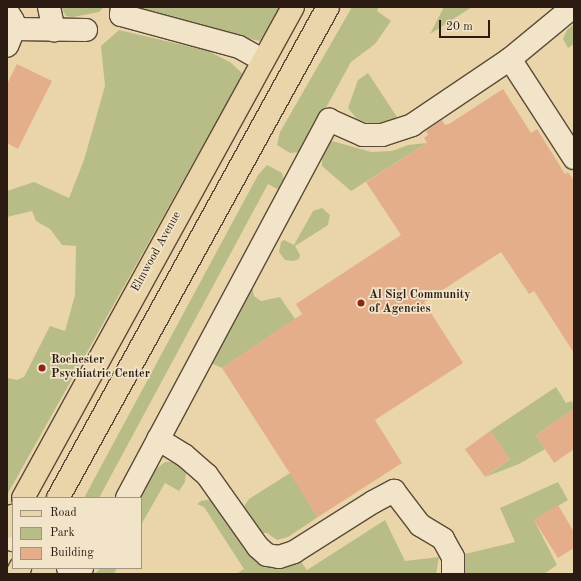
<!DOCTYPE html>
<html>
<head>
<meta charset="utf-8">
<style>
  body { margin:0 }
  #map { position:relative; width:581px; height:581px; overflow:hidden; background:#ead5aa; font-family:"Old Standard TT",serif }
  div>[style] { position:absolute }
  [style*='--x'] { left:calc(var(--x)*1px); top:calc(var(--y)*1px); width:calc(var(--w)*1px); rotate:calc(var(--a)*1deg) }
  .green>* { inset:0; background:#b8bd87 }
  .building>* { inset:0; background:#e4ae8b; transform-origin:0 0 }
  .roads { filter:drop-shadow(1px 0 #5b4a39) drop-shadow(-1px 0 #5b4a39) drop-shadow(0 1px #5b4a39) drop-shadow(0 -1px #5b4a39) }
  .minor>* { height:22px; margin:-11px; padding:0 11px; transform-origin:11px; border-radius:11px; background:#f1e4c8 }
  .major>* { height:22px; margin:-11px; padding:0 11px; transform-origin:11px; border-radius:11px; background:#ead5aa }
  .dots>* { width:11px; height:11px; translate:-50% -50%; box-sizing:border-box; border:2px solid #f1e4c8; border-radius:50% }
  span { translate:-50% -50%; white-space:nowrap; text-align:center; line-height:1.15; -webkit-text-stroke:3.5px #f1e4c8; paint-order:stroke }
  .street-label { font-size:12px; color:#2b1b13 }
  .poi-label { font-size:12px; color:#2b1b13; font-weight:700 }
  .left { translate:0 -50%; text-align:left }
  .frame { position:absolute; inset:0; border:8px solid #2b1b13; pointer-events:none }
  .legend { position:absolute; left:12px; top:497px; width:130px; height:72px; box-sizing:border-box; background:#f1e4c8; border:1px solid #a29480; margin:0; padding:5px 7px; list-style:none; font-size:12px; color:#2b1b13 }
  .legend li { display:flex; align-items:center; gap:8px; height:20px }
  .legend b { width:20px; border:1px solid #a29480 }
  .scale { position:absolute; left:439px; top:20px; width:51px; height:18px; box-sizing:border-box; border:2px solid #2b1b13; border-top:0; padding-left:5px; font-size:12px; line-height:14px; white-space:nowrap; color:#2b1b13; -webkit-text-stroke:3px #f1e4c8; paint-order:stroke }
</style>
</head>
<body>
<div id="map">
  <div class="green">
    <i style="clip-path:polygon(61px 7px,104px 7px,99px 12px,73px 17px,66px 16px)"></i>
    <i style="clip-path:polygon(133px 7px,280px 7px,260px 41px,131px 13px)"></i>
    <i style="clip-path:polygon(352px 7px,379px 7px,377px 11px,391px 21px,375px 44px,351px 62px,305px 146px,299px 152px,290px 153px,277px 145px,280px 132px)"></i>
    <i style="clip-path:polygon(444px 7px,472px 7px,430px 34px)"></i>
    <i style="clip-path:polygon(574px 24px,574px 44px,568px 48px,563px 39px,567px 30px)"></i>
    <i style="clip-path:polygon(119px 30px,208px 51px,230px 62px,243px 74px,7px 495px,7px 381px,8px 378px,17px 380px,24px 377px,50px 326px,65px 331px,75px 295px,76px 246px,62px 245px,50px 229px,36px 221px,32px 211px,7px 217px,7px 191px,34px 182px,69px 198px,84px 160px,105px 86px,101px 46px)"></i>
    <i style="clip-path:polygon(368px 73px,397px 117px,388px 122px,373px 125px,357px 119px,348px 108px,358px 80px)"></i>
    <i style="clip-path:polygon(332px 141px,371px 152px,392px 151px,408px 145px,427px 143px,351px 191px,322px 166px,322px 151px)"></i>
    <i style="clip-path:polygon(267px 165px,282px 173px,285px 183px,281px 191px,268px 184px,99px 498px,84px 498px,258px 175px)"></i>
    <i style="clip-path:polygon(322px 208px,330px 215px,328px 225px,295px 246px,300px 255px,299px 259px,293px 261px,285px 260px,279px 252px,281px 242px,284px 240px,294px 245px,313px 211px)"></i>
    <i style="clip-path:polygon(252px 286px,254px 296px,261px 301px,280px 297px,295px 319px,222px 368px,211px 363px)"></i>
    <i style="clip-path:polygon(556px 387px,566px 403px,572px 401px,574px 409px,536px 435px,545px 449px,519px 464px,485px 477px,510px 459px,490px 431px)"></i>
    <i style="clip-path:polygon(165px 462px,175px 462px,182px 467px,186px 474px,185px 482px,179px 491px,165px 483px,141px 525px,140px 498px,156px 469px)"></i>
    <i style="clip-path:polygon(290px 473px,318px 517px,288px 537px,277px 540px,267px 533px,258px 533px,244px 511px,244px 506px,249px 499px)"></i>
    <i style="clip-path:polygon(558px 482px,568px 500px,534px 520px,557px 565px,544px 574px,465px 574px,465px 554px,515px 542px,500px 508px)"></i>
    <i style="clip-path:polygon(212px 499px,252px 554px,299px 559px,307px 570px,385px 520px,405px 561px,439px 557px,436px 574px,236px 574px,244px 569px,204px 507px,197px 504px,201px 501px)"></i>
    <i style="clip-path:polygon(101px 568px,117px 568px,114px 574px,94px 574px)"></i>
  </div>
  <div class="building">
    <i style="clip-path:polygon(17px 64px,52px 81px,18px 149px,7px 143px,7px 84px)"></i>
    <i style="clip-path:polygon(503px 89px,531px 133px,537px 129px,565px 174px,568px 172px,574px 181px,574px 353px,534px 291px,529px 294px,501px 252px,424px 302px,463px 363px,375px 420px,402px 463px,318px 517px,222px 368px,302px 314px,296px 304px,401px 235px,366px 182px,427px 143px,424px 138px,428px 135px,426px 131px,442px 120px,445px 125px,449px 124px)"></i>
    <i style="clip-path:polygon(574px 409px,574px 449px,554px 463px,536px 435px)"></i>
    <i style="left:490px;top:431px;width:34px;height:31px;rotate:54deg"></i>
    <i style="clip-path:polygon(558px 505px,574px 532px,574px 548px,558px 558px,534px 520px)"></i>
  </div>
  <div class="roads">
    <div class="minor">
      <i style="--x:49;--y:7;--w:24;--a:78"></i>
      <i style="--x:122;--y:7;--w:8;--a:97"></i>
      <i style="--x:121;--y:15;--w:122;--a:15.2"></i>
      <i style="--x:239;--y:47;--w:26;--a:29"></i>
      <i style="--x:7;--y:11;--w:12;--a:59"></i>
      <i style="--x:13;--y:21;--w:8;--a:83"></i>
      <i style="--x:14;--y:29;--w:18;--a:112"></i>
      <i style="--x:14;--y:29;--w:72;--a:0.8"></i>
      <i style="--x:510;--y:59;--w:118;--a:57.1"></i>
      <i style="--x:158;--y:439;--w:31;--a:32"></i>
      <i style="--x:184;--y:455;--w:30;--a:41"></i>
      <i style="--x:207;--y:475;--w:88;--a:54.7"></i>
      <i style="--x:258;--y:547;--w:12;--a:42"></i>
      <i style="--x:267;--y:555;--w:12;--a:9"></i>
      <i style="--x:279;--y:557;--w:16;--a:-18"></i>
      <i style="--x:294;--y:552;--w:93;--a:-32.3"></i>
      <i style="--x:373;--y:502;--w:24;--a:-28"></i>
      <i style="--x:394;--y:491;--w:43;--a:52.6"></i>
      <i style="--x:420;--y:525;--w:27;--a:31"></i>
      <i style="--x:443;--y:539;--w:21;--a:61"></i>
      <i style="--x:453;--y:557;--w:17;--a:90"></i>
      <i style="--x:127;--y:498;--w:429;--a:-61.9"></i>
      <i style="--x:329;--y:120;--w:37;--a:24"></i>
      <i style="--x:363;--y:135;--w:19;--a:0"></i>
      <i style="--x:382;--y:135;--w:32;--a:-18"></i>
      <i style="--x:412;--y:125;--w:118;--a:-34"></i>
      <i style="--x:510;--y:59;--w:82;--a:-39.5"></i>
      <i style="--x:7;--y:537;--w:7;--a:27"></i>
      <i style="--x:68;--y:568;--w:14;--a:0"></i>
    </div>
    <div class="major">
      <i style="--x:23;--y:498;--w:560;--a:-61.19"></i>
      <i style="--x:58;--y:498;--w:560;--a:-61.19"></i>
      <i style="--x:7;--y:527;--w:13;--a:-61"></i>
      <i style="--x:17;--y:574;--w:7;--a:-63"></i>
    </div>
  </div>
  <div class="dots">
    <i style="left:361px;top:303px;background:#8f2418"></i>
    <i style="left:42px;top:368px;background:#8f2418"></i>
  </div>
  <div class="street-label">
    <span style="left:157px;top:252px;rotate:-61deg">Elmwood Avenue</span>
  </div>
  <div class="poi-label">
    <span class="left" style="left:369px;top:303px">Al Sigl Community<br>of Agencies</span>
    <span class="left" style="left:51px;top:368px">Rochester<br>Psychiatric Center</span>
  </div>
  <div class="frame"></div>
  <ul class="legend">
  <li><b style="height:5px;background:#ead5aa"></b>Road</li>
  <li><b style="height:11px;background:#b8bd87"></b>Park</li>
  <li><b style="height:11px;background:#e4ae8b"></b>Building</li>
  </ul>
  <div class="scale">20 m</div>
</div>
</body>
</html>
